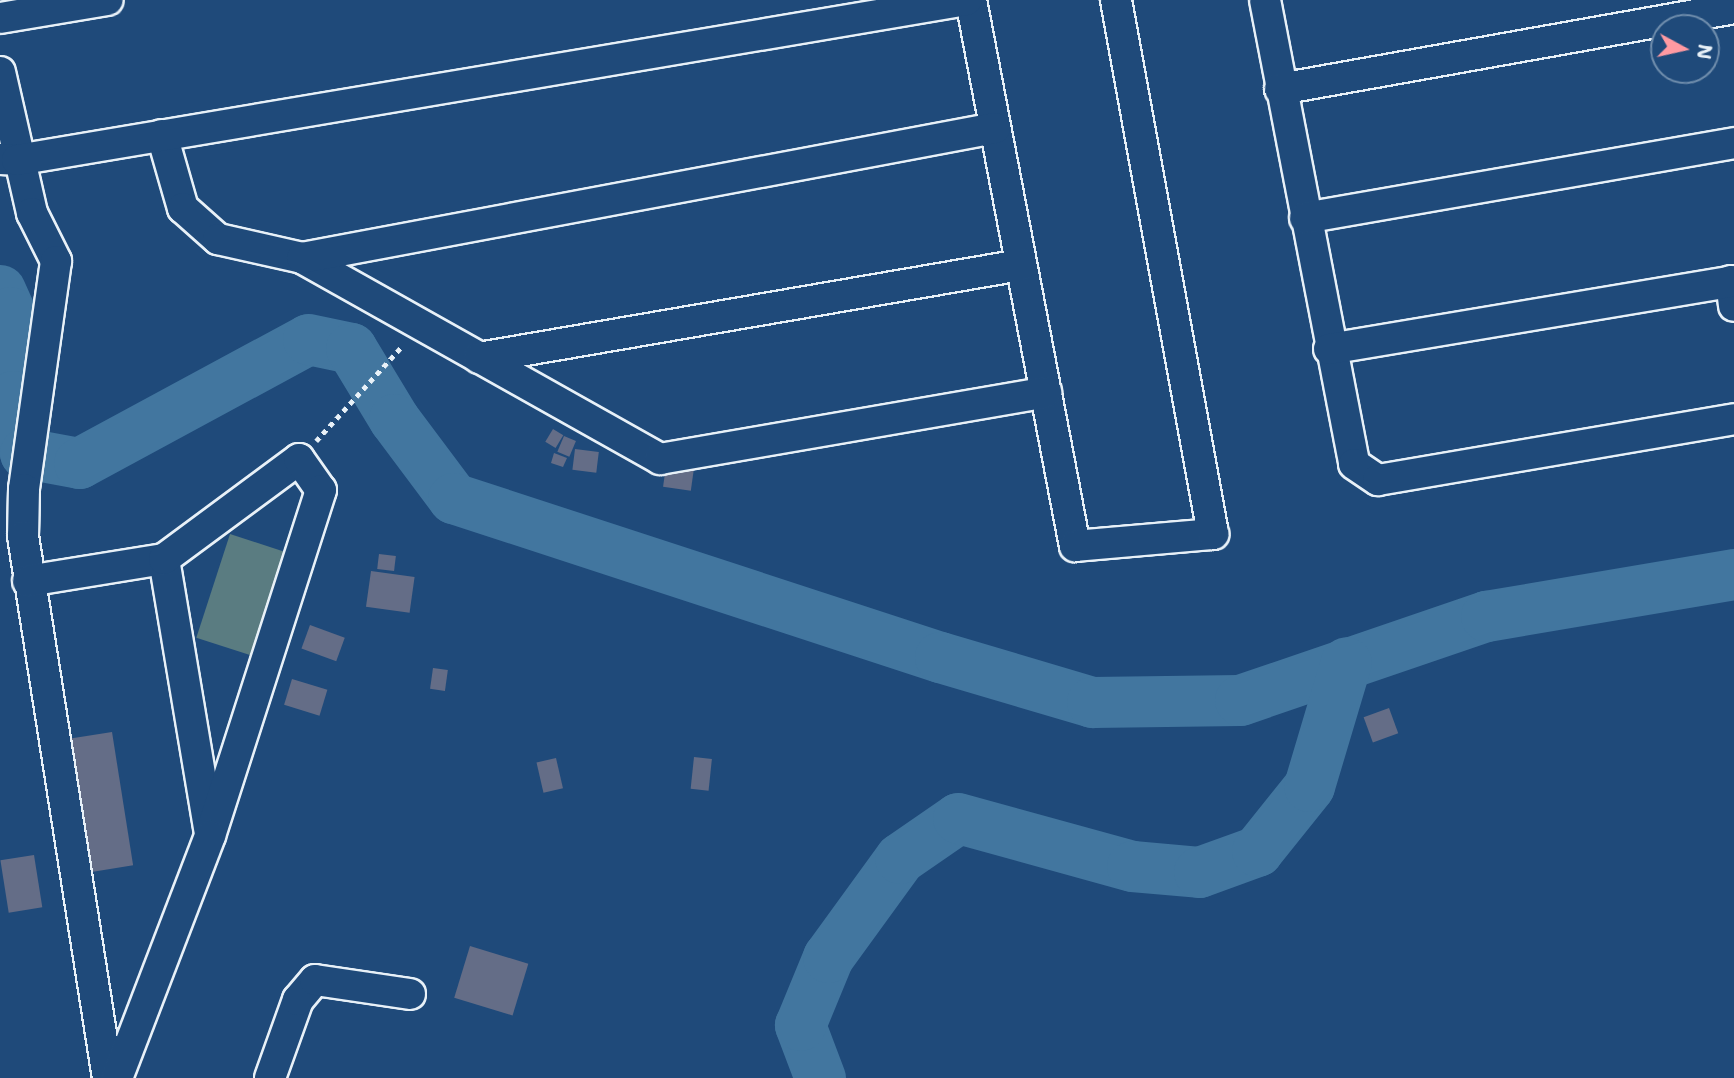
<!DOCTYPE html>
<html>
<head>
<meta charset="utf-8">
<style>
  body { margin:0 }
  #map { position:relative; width:1734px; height:1078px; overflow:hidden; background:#1f4a7a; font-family:"Shantell Sans",sans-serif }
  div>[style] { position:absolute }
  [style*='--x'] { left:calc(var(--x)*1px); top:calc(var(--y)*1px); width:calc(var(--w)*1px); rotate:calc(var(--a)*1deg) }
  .green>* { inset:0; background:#5a7c81; transform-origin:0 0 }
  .river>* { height:51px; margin:-25.5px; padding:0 25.5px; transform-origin:25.5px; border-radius:25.5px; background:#42769f }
  .building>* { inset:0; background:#646d87; transform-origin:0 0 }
  .path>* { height:4.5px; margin-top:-2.25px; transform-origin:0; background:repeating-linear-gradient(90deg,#e8f1f8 0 5px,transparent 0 10px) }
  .roads { filter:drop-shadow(2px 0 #e8f1f8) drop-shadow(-2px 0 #e8f1f8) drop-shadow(0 2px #e8f1f8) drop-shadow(0 -2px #e8f1f8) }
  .minor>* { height:30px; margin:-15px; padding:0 15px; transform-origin:15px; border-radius:15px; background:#1f4a7a }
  span { translate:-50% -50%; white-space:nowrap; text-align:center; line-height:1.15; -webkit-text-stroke:5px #1f4a7a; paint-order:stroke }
  .north { position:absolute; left:1650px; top:14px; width:70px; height:70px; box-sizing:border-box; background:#1f4a7a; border:2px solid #6f8dac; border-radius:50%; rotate:98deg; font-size:19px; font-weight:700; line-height:28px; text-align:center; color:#e8f1f8 }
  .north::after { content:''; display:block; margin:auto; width:24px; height:32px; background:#ff9aa2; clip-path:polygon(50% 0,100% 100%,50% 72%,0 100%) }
</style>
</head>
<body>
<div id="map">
  <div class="green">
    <i style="left:230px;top:534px;width:58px;height:109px;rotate:18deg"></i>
  </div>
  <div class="river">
    <i style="--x:0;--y:290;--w:24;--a:66"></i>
    <i style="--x:10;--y:312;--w:84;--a:88"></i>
    <i style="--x:13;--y:396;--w:58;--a:78.1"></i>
    <i style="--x:25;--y:453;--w:55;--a:10.5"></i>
    <i style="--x:79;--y:463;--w:260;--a:-28.4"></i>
    <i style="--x:308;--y:339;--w:44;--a:11.8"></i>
    <i style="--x:351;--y:348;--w:83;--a:58.8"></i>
    <i style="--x:394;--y:419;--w:99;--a:53.2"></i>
    <i style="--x:453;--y:498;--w:512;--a:18.08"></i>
    <i style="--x:940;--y:657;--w:159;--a:16.5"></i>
    <i style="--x:1092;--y:702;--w:148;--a:-0.8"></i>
    <i style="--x:1240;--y:700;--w:260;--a:-18.9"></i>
    <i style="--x:1486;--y:616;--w:252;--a:-9.6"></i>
    <i style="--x:820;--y:1078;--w:57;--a:-110.7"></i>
    <i style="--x:800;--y:1025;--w:74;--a:-67.6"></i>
    <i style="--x:828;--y:957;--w:122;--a:-54"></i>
    <i style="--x:900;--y:858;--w:70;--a:-34.6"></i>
    <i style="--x:958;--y:818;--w:180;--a:15.4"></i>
    <i style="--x:1132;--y:866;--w:67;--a:5.1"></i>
    <i style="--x:1199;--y:872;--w:62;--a:-19.9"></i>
    <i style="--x:1257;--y:851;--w:83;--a:-51.3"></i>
    <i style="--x:1309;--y:786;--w:129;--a:-73.4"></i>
  </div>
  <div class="building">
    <i style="left:553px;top:429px;width:12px;height:15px;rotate:31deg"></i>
    <i style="left:564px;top:436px;width:13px;height:17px;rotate:23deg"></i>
    <i style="left:575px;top:449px;width:24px;height:21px;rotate:7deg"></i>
    <i style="clip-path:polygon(554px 453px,567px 458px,563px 467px,551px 463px)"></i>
    <i style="left:666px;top:466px;width:28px;height:21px;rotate:8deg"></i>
    <i style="left:379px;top:554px;width:17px;height:15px;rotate:7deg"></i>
    <i style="left:371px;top:571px;width:44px;height:36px;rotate:8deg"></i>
    <i style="left:310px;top:625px;width:37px;height:25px;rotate:20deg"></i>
    <i style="left:433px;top:668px;width:15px;height:21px;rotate:8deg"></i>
    <i style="left:292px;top:679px;width:37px;height:27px;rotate:17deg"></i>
    <i style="left:1389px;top:708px;width:27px;height:27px;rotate:70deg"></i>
    <i style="left:112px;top:732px;width:135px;height:42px;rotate:81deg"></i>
    <i style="left:694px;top:757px;width:18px;height:32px;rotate:6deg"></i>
    <i style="left:556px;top:758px;width:31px;height:20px;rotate:77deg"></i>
    <i style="left:34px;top:855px;width:53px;height:34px;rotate:81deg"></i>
    <i style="left:470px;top:946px;width:61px;height:54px;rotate:17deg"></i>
  </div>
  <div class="path">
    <i style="--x:316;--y:441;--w:128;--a:-47.8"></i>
  </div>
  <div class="roads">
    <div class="minor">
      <i style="--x:971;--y:0;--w:556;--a:79.22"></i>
      <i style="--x:1075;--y:546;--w:139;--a:-5"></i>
      <i style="--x:1213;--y:534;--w:543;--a:-100.3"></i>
      <i style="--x:1265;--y:0;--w:472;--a:79.1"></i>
      <i style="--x:1354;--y:464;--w:29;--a:34"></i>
      <i style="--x:1378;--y:480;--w:361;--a:-9.7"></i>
      <i style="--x:0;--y:18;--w:109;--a:-9.5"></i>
      <i style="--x:0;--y:72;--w:145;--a:77.2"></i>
      <i style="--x:32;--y:213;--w:54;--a:63.4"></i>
      <i style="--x:56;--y:261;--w:230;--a:98"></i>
      <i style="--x:24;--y:489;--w:47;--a:91.2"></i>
      <i style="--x:23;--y:536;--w:549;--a:81.09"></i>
      <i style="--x:1280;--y:89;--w:461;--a:-10.1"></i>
      <i style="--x:162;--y:135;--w:76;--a:74"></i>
      <i style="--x:183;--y:208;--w:47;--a:41.5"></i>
      <i style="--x:218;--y:239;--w:86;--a:12.7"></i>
      <i style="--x:302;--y:258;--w:411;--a:29.3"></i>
      <i style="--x:660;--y:459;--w:392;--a:-9.8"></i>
      <i style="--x:0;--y:159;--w:17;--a:3"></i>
      <i style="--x:17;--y:160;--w:963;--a:-9.56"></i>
      <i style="--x:1305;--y:218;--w:436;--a:-9.9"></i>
      <i style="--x:302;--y:258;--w:705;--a:-10.62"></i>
      <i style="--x:1731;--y:281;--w:25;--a:83"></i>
      <i style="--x:1329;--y:349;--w:411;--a:-9.5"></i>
      <i style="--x:479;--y:358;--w:550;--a:-9.74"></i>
      <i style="--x:164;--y:559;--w:274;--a:80.5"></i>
      <i style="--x:28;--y:581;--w:138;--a:-9.2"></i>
      <i style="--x:164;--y:559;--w:168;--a:-36.5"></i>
      <i style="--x:299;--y:459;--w:38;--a:55"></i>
      <i style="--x:321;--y:490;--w:363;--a:107.8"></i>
      <i style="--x:210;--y:836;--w:259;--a:111"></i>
      <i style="--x:270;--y:1078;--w:83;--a:-70.3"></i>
      <i style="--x:298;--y:1000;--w:26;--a:-50"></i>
      <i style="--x:315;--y:980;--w:96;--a:8.4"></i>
    </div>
  </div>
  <div class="north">N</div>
</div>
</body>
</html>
